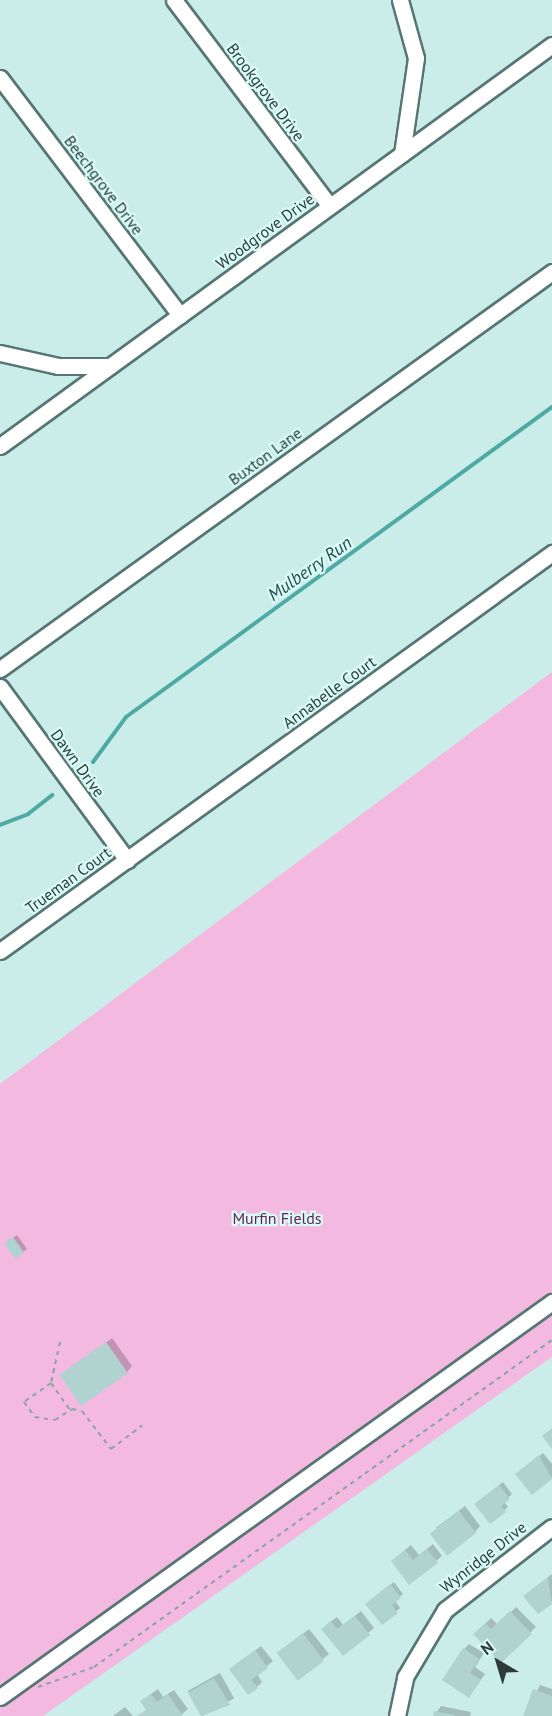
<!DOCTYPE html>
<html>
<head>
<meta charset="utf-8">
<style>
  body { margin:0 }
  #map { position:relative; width:552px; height:1716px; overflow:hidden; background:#cbedea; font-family:"PT Sans",sans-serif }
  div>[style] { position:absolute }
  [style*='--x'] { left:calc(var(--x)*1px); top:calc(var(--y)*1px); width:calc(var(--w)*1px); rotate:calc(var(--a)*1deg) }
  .green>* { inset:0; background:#f3b9e0 }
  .shadow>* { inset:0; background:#0003; transform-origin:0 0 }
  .stream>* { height:4px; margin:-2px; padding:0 2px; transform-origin:2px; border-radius:2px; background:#50aaa4 }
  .building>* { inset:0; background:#b1d3d0; transform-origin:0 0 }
  .path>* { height:2px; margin-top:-1px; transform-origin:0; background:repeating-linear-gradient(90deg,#8aa3a1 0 4.5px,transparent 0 9px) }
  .roads { filter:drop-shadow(2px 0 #577673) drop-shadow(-2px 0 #577673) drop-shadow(0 2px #577673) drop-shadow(0 -2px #577673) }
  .minor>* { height:15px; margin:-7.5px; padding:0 7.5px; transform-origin:7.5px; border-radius:7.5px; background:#fff }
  span { translate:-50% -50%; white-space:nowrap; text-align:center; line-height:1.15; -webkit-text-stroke:4.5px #d8fbf7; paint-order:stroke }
  .street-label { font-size:16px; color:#2d3b3a }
  .park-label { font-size:16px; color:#672255 }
  .water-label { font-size:18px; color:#244d4a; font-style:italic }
  .north { position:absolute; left:468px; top:1632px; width:60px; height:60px; -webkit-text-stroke:4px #d8fbf7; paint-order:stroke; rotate:322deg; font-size:16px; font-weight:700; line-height:24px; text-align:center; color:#2d3b3a }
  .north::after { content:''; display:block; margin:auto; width:21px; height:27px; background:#2d3b3a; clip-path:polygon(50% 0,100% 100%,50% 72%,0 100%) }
</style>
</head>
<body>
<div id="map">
  <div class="green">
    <i style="clip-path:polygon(552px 672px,552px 1357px,43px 1716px,0 1716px,0 1084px)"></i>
  </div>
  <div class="shadow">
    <i style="clip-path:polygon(17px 1235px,27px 1249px,23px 1252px,9px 1240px)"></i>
    <i style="clip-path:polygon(112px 1338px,132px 1366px,127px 1372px,62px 1376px)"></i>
    <i style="clip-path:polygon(543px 1453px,552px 1464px,552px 1477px,532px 1493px,521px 1471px)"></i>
    <i style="clip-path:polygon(503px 1482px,512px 1494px,504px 1502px,508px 1507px,490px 1522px,480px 1500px)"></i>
    <i style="clip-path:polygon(465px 1506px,480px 1526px,475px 1532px,436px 1528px)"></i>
    <i style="clip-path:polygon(433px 1544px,442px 1556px,410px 1583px,398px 1556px,411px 1545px,419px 1555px)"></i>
    <i style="clip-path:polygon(552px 1574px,552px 1602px,538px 1612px,529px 1592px)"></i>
    <i style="clip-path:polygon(394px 1582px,403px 1594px,395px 1601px,400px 1608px,382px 1623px,371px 1601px)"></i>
    <i style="clip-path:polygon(516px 1607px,536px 1627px,501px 1661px,475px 1634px,491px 1618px,498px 1625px)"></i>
    <i style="clip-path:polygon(361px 1611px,374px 1628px,343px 1654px,329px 1623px,337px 1617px,343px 1625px)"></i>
    <i style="clip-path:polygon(309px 1629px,329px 1654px,298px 1679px,285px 1648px)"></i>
    <i style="clip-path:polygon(469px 1644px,484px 1653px,475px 1667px,485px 1674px,469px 1696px,464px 1649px)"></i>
    <i style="clip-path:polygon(261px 1646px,273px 1661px,257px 1674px,262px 1682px,257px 1687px,237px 1664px)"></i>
    <i style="left:220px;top:1673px;width:29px;height:37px;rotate:61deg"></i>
    <i style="clip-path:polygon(540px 1685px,552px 1689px,552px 1716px,525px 1716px)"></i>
    <i style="clip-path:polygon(158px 1689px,163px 1697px,174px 1690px,188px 1709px,180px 1716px,140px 1716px,147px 1709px,148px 1696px)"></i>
    <i style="clip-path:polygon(441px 1706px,471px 1712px,470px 1716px,434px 1716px)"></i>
    <i style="clip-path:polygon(125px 1707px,133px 1716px,113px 1716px)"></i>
  </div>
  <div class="stream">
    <i style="--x:93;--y:762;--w:56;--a:-53.7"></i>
    <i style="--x:126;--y:717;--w:527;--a:-36.04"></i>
    <i style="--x:0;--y:825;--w:30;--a:-21"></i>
    <i style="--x:28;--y:814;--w:31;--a:-38"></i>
  </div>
  <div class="building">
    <i style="left:13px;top:1237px;width:19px;height:11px;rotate:55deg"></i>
    <i style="left:106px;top:1342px;width:38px;height:57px;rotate:55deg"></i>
    <i style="clip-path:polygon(552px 1428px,552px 1449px,542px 1436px)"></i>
    <i style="clip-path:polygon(539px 1455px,552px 1479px,532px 1495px,515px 1474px)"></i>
    <i style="clip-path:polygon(499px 1485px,510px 1499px,501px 1506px,506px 1512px,490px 1524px,474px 1504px)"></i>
    <i style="left:459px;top:1511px;width:28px;height:37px;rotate:52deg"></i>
    <i style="clip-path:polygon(427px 1549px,438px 1563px,409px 1585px,391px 1561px,405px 1550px,413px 1560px)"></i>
    <i style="clip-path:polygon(548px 1577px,552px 1604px,538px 1614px,523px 1596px)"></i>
    <i style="clip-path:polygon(390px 1584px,401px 1598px,392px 1605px,398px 1613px,382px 1625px,365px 1604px)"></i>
    <i style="clip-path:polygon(510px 1611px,532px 1634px,501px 1663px,473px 1634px,485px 1623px,491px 1629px)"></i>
    <i style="clip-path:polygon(355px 1616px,370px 1635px,343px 1656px,321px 1629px,331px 1621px,337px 1629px)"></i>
    <i style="left:303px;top:1633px;width:35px;height:33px;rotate:53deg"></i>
    <i style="clip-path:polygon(463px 1648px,479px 1659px,470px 1673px,481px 1680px,469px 1698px,442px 1680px)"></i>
    <i style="clip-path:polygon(255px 1650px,268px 1668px,251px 1680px,258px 1688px,248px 1695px,229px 1669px)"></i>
    <i style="clip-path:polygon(214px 1678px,230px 1705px,201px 1716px,188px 1693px)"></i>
    <i style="clip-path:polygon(533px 1689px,552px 1696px,552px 1716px,523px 1716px)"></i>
    <i style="clip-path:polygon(151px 1694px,157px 1702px,168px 1694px,183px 1716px,137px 1716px,146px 1710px,140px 1701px)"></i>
    <i style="clip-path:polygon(434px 1711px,455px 1715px,455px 1716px,433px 1716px)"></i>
  </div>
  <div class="path">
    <i style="--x:60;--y:1342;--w:42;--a:102.4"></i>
    <i style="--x:51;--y:1383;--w:33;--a:145"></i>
    <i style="--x:24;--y:1402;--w:19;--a:54"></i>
    <i style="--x:35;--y:1417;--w:20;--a:9"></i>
    <i style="--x:55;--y:1420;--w:20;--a:-33"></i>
    <i style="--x:72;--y:1409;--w:10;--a:11"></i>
    <i style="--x:82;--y:1411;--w:48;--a:52.7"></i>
    <i style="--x:111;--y:1449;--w:39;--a:-37"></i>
    <i style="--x:51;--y:1383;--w:33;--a:55"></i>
    <i style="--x:38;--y:1687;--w:59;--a:-19.7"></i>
    <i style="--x:94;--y:1667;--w:563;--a:-35.53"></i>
  </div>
  <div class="roads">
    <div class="minor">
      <i style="--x:174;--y:0;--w:258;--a:52.9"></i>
      <i style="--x:400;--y:0;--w:60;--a:74.6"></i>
      <i style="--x:416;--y:58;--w:97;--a:98.3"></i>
      <i style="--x:0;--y:78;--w:298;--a:52.8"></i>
      <i style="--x:0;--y:353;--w:59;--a:12.6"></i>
      <i style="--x:58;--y:366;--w:52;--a:0"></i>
      <i style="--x:0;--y:446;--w:682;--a:-36"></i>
      <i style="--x:0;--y:669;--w:680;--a:-35.72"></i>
      <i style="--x:0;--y:687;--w:215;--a:53.7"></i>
      <i style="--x:0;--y:951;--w:681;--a:-35.79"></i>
      <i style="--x:0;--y:1697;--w:679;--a:-35.59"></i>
      <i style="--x:397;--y:1716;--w:40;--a:-78"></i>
      <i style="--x:405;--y:1677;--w:78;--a:-59.2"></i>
      <i style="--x:445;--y:1610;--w:135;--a:-37.8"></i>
    </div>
  </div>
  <div class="street-label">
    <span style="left:266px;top:92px;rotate:53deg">Brookgrove Drive</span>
    <span style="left:104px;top:185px;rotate:53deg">Beechgrove Drive</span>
    <span style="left:265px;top:231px;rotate:-36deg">Woodgrove Drive</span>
    <span style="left:265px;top:456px;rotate:-36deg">Buxton Lane</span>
    <span style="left:329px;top:692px;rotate:-36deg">Annabelle Court</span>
    <span style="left:78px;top:763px;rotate:54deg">Dawn Drive</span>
    <span style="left:68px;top:880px;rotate:-36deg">Trueman Court</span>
    <span style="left:483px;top:1557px;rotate:-38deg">Wynridge Drive</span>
  </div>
  <div class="park-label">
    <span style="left:277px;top:1218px">Murfin Fields</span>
  </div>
  <div class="water-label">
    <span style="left:310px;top:569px;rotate:-35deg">Mulberry Run</span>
  </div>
  <div class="north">N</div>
</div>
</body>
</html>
